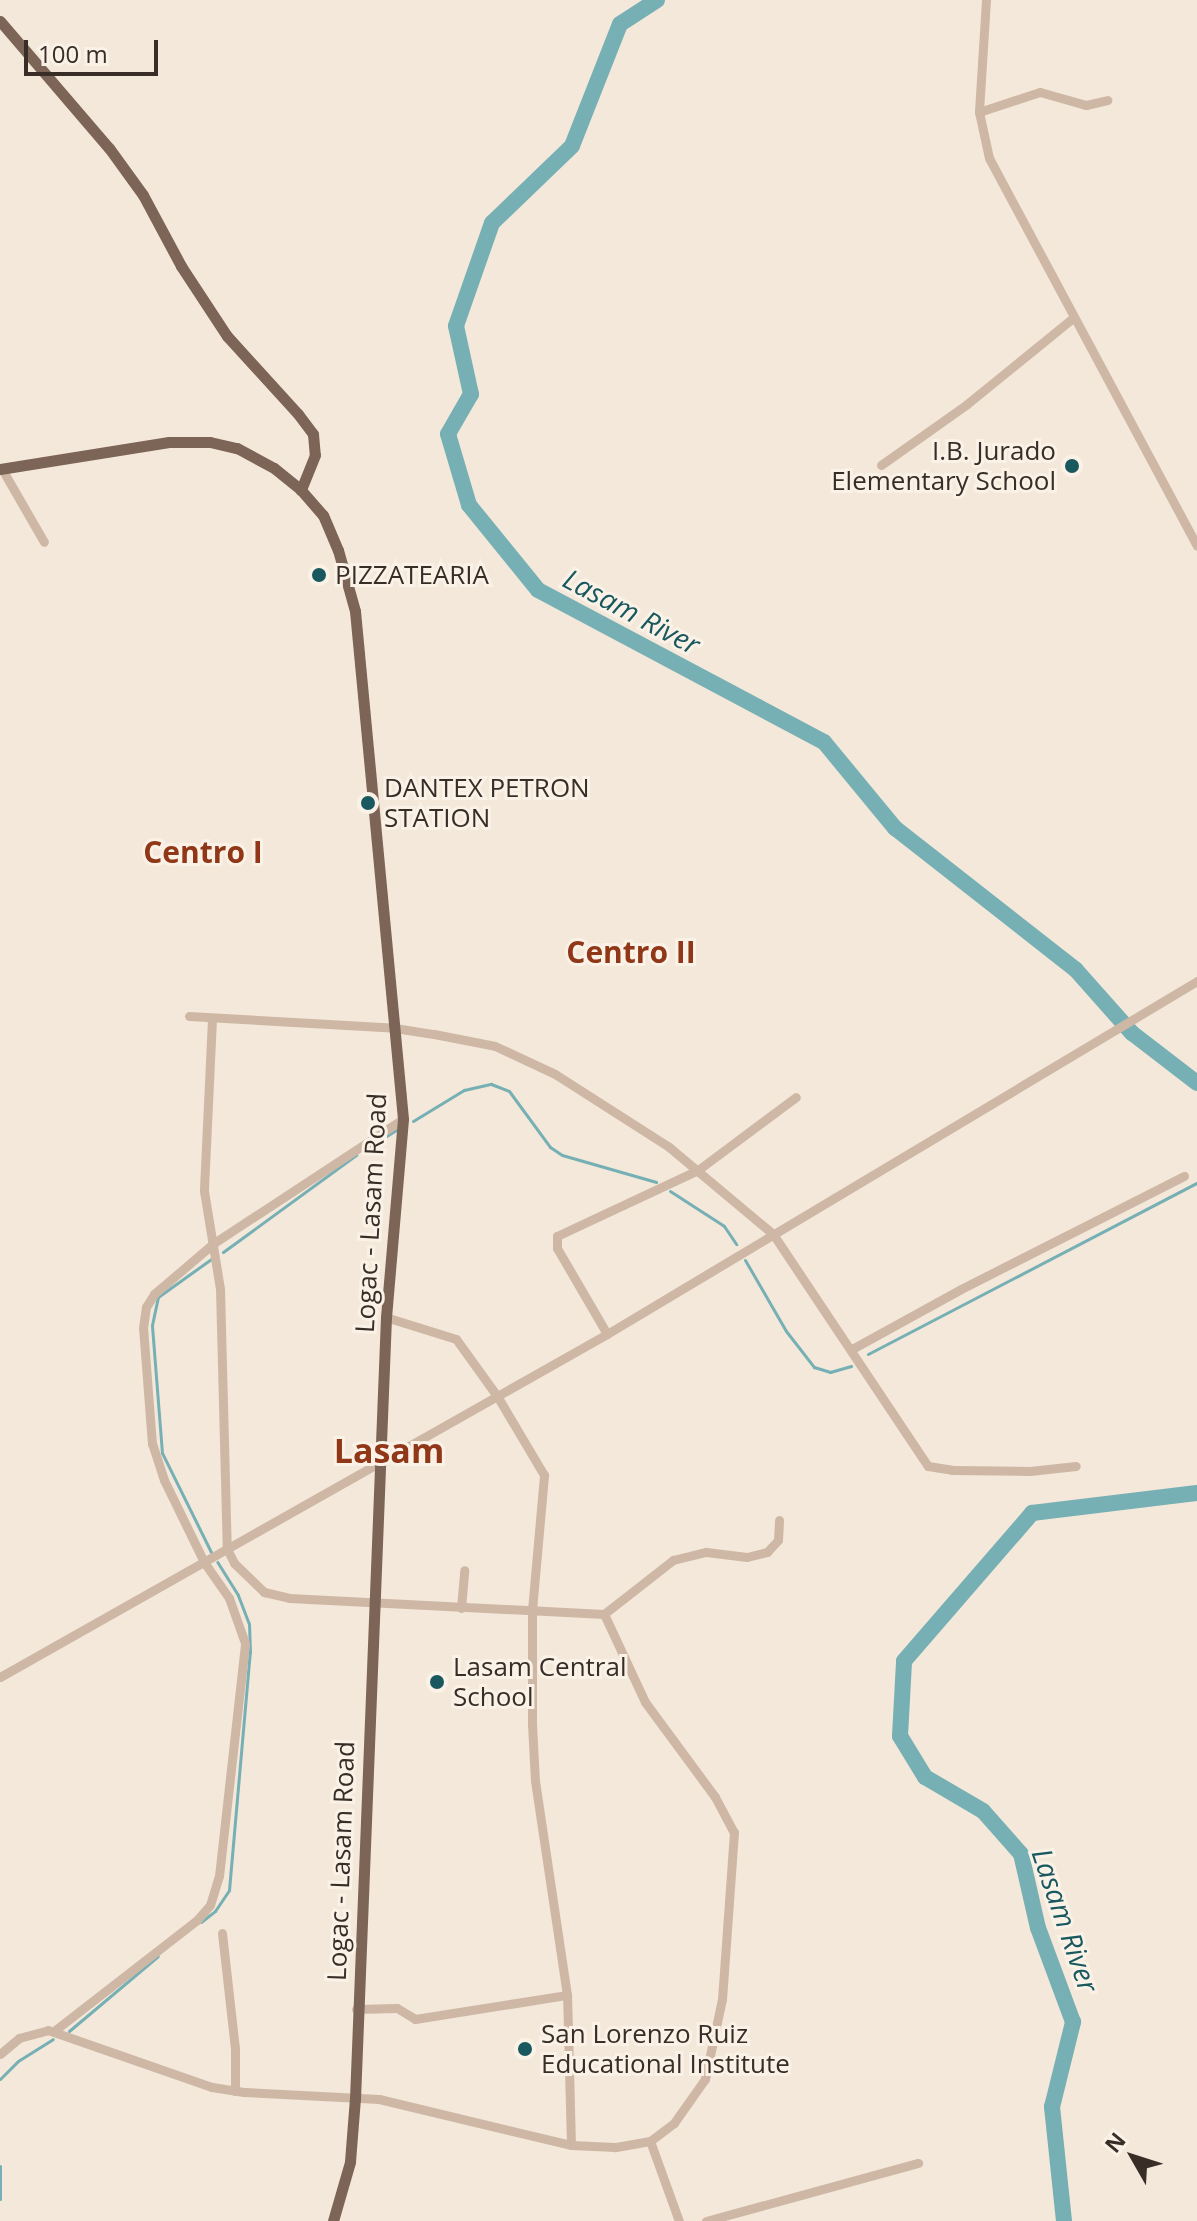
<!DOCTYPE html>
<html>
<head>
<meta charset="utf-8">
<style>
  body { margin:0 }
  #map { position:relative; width:1197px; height:2221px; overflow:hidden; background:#f4e8da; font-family:"Open Sans",sans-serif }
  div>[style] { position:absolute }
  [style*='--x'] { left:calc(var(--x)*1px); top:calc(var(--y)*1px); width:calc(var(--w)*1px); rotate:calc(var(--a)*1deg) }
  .stream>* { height:3px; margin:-1.5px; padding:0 1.5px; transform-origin:1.5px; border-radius:1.5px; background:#76b0b4 }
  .river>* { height:16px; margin:-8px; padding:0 8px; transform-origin:8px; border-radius:8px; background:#76b0b4 }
  .minor>* { height:9px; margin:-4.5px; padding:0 4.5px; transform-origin:4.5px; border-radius:4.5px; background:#ceb8a5 }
  .major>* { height:11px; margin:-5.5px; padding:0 5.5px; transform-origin:5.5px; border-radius:5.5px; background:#7c6456 }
  .dots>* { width:22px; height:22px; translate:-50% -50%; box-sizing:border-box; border:4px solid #fbf2e7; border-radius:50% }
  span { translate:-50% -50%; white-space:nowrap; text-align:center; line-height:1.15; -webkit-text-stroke:6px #fbf2e7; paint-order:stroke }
  .poi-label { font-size:26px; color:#392d27 }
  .right { translate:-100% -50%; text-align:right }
  .left { translate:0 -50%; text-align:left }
  .street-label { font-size:26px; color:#392d27 }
  .water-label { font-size:28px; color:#18585e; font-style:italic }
  .quarter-label { font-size:30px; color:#903718; font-weight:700 }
  .district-label { font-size:34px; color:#903718; font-weight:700 }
  .north { position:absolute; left:1093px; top:2117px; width:80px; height:80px; -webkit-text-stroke:6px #fbf2e7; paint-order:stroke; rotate:309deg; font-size:22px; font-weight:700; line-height:32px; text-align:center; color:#392d27 }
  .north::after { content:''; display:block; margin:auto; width:28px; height:36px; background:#392d27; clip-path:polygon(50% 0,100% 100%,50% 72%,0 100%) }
  .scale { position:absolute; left:24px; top:40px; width:134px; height:36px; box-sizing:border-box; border:4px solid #392d27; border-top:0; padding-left:10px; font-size:24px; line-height:28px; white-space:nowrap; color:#392d27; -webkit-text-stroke:6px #fbf2e7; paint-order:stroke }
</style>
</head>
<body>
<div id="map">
  <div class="stream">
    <i style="--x:413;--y:1121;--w:60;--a:-31.3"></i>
    <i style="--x:464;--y:1090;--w:28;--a:-13"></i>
    <i style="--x:491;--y:1084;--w:19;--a:21"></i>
    <i style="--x:509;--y:1091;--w:69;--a:53.8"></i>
    <i style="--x:550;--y:1147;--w:14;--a:34"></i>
    <i style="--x:562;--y:1155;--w:98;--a:16"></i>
    <i style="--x:369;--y:1147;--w:32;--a:-32"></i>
    <i style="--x:670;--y:1191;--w:64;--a:32.9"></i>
    <i style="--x:724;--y:1226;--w:22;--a:56"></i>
    <i style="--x:223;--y:1252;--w:165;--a:-36.1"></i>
    <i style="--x:745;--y:1260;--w:82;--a:60"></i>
    <i style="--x:786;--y:1331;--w:46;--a:52.1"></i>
    <i style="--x:814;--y:1367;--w:17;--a:17"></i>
    <i style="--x:830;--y:1372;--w:22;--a:-16"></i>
    <i style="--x:868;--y:1354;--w:371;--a:-27.5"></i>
    <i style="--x:211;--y:1552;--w:110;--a:-116.3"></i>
    <i style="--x:162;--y:1453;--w:128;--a:-94.5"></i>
    <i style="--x:152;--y:1325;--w:29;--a:-78"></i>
    <i style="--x:158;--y:1297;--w:65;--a:-35.6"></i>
    <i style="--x:201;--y:1922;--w:18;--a:-38"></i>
    <i style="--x:215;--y:1911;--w:25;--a:-56"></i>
    <i style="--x:229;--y:1890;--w:239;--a:-85"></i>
    <i style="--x:250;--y:1652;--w:28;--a:-92"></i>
    <i style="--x:249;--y:1624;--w:31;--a:-111"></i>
    <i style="--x:238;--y:1595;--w:39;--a:-122"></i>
    <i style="--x:69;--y:2031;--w:116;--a:-40.1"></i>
    <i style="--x:0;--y:2079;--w:25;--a:-45"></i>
    <i style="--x:18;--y:2061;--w:41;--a:-32.2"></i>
    <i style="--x:0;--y:2166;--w:33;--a:90"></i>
  </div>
  <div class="river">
    <i style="--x:657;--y:0;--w:44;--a:147"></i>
    <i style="--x:620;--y:24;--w:131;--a:111.5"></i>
    <i style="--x:572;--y:146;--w:111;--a:136.1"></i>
    <i style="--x:492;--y:223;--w:109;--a:109.3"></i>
    <i style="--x:456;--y:326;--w:70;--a:77.6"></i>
    <i style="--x:471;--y:394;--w:46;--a:119.9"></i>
    <i style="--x:448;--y:434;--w:74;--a:73.5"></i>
    <i style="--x:469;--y:505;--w:109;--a:50.9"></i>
    <i style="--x:538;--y:590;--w:324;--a:28"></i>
    <i style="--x:824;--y:742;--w:112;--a:50.5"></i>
    <i style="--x:895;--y:828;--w:230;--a:38.1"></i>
    <i style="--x:1076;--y:970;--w:84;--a:48.4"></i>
    <i style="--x:1132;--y:1033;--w:82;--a:37.6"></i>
    <i style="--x:1064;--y:2221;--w:115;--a:-96"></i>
    <i style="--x:1052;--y:2107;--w:88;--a:-76.1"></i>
    <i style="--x:1073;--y:2022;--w:100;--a:-110.4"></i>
    <i style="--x:1038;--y:1928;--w:76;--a:-102.9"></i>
    <i style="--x:1021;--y:1854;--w:57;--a:-131.5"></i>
    <i style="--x:983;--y:1811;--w:67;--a:-149.6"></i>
    <i style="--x:925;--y:1777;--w:48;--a:-121.4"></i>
    <i style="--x:900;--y:1736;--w:75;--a:-86.9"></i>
    <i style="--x:904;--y:1661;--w:196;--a:-49.1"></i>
    <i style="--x:1032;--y:1513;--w:166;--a:-6.9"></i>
  </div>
  <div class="minor">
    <i style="--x:986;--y:0;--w:112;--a:93.6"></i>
    <i style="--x:979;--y:112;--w:47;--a:77.7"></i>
    <i style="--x:989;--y:158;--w:440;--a:61.8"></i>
    <i style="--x:979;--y:112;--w:64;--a:-18.2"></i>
    <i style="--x:1040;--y:92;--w:48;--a:15.8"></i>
    <i style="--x:1086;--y:105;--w:22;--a:-13"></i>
    <i style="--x:881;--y:465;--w:105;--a:-35.3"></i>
    <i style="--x:967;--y:404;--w:136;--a:-39.1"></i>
    <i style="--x:2;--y:469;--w:84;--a:60.1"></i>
    <i style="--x:189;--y:1016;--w:206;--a:3.3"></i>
    <i style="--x:395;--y:1028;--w:39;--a:9"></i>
    <i style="--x:434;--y:1034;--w:62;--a:11.1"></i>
    <i style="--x:495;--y:1046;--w:66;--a:25"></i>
    <i style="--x:555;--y:1074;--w:135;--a:32.6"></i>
    <i style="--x:669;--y:1147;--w:136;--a:39.9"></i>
    <i style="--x:773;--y:1234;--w:279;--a:56.3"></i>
    <i style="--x:928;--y:1466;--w:24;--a:9"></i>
    <i style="--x:952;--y:1470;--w:78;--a:0.7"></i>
    <i style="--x:1030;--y:1471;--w:46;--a:-6.2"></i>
    <i style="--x:212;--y:1019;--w:172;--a:92.7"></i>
    <i style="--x:204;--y:1191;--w:99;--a:80.7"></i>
    <i style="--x:220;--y:1289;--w:260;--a:88.5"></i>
    <i style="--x:227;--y:1549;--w:16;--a:63"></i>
    <i style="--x:234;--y:1563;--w:42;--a:44"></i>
    <i style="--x:264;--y:1592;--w:26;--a:13"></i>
    <i style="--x:289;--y:1598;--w:315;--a:2.9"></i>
    <i style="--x:604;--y:1614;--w:97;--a:65"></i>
    <i style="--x:645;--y:1702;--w:118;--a:53.6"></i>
    <i style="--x:715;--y:1797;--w:40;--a:62"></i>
    <i style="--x:734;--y:1832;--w:167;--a:94.1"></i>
    <i style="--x:722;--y:1999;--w:82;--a:102"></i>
    <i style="--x:705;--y:2079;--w:54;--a:125.2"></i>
    <i style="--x:674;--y:2123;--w:30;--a:143"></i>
    <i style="--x:650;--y:2141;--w:36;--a:170"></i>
    <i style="--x:615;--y:2147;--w:44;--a:-177.4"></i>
    <i style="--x:607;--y:1334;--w:99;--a:-120.2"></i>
    <i style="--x:557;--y:1248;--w:12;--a:-90"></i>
    <i style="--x:557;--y:1236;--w:156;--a:-25.1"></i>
    <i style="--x:698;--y:1170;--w:122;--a:-36.7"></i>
    <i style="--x:852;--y:1349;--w:124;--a:-28.8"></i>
    <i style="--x:961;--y:1289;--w:250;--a:-26.9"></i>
    <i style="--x:461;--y:1608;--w:38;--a:-85"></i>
    <i style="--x:604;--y:1614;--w:88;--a:-38"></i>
    <i style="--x:673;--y:1560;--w:34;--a:-14"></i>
    <i style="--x:706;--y:1552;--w:41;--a:7"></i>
    <i style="--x:747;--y:1557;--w:21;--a:-14"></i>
    <i style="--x:767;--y:1552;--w:16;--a:-47"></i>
    <i style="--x:778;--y:1540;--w:20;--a:-87"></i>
    <i style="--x:0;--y:1677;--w:697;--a:-29.47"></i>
    <i style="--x:607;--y:1334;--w:688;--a:-30.89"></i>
    <i style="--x:222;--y:1933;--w:117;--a:83.6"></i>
    <i style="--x:235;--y:2049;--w:42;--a:90"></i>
    <i style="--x:356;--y:2009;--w:41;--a:-1.4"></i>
    <i style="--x:397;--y:2008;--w:21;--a:31"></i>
    <i style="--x:415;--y:2019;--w:154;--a:-9"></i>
    <i style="--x:54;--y:2031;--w:181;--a:-37.8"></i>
    <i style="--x:197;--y:1920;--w:20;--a:-49"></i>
    <i style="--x:210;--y:1905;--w:30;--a:-73"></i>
    <i style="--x:219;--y:1876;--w:234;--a:-83.6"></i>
    <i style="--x:245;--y:1643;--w:48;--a:-109.6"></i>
    <i style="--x:229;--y:1598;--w:44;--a:-124.8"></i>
    <i style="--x:204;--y:1562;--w:91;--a:-116"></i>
    <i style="--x:164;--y:1480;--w:38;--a:-108"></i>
    <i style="--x:152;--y:1444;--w:116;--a:-94.4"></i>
    <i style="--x:143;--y:1328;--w:21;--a:-82"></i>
    <i style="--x:146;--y:1307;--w:15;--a:-58"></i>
    <i style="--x:154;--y:1294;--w:79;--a:-40.4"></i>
    <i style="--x:214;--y:1243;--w:226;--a:-33.3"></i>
    <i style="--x:0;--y:2054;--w:25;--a:-40"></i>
    <i style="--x:19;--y:2038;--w:30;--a:-15"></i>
    <i style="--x:48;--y:2030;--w:174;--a:19.2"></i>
    <i style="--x:212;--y:2087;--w:32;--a:9"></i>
    <i style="--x:244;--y:2092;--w:135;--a:3"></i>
    <i style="--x:379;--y:2099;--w:197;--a:13.5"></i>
    <i style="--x:571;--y:2145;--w:150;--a:-91.5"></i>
    <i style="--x:567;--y:1995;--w:216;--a:-98.5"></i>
    <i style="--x:535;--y:1781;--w:57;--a:-93"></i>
    <i style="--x:532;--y:1724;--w:114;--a:-90"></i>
    <i style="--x:532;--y:1610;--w:136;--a:-84.9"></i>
    <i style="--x:544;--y:1475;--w:92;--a:-120.7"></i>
    <i style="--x:497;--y:1396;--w:70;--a:-125.7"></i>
    <i style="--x:456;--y:1339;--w:73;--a:-162.6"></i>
    <i style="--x:650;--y:2141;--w:85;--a:70.1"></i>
    <i style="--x:706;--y:2221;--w:220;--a:-15.3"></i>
  </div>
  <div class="major">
    <i style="--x:0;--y:21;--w:167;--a:49.4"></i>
    <i style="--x:109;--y:148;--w:58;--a:54.1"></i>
    <i style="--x:143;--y:195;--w:81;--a:61.8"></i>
    <i style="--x:181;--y:266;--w:84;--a:56.7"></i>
    <i style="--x:227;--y:336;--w:105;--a:47.7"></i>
    <i style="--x:298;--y:414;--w:25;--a:53"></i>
    <i style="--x:313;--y:434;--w:21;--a:85"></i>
    <i style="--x:315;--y:455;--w:38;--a:112"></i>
    <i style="--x:0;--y:469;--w:171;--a:-9.1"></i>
    <i style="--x:169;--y:442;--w:41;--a:0"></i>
    <i style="--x:210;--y:442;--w:28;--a:13"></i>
    <i style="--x:237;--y:448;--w:42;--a:28.4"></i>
    <i style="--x:274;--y:468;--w:35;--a:39"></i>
    <i style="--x:301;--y:490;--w:33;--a:49"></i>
    <i style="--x:323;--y:515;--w:38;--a:67"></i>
    <i style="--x:338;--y:550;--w:63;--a:74.4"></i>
    <i style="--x:355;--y:611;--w:510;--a:84.6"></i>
    <i style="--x:403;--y:1119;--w:199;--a:94.9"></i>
    <i style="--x:386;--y:1317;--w:782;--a:92.27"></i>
    <i style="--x:355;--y:2098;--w:64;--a:94.5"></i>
    <i style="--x:350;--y:2162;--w:61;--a:106.1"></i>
  </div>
  <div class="dots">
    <i style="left:1072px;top:466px;background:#18585e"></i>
    <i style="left:319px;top:575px;background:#18585e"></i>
    <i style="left:368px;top:803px;background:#18585e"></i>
    <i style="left:437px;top:1682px;background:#18585e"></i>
    <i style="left:525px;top:2049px;background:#18585e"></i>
  </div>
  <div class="poi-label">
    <span class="right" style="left:1056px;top:466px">I.B. Jurado<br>Elementary School</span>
    <span class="left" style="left:335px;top:575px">PIZZATEARIA</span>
    <span class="left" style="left:384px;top:803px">DANTEX PETRON<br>STATION</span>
    <span class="left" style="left:453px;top:1682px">Lasam Central<br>School</span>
    <span class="left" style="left:541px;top:2049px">San Lorenzo Ruiz<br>Educational Institute</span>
  </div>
  <div class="street-label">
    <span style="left:371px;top:1213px;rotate:-87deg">Logac - Lasam Road</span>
    <span style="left:341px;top:1861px;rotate:-88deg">Logac - Lasam Road</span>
  </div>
  <div class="water-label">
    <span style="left:632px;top:611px;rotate:28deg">Lasam River</span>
    <span style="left:1066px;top:1920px;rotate:71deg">Lasam River</span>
  </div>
  <div class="quarter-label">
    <span style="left:203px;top:852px">Centro I</span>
    <span style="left:631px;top:952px">Centro II</span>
  </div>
  <div class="district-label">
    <span style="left:389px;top:1451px">Lasam</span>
  </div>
  <div class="north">N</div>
  <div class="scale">100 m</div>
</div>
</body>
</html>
